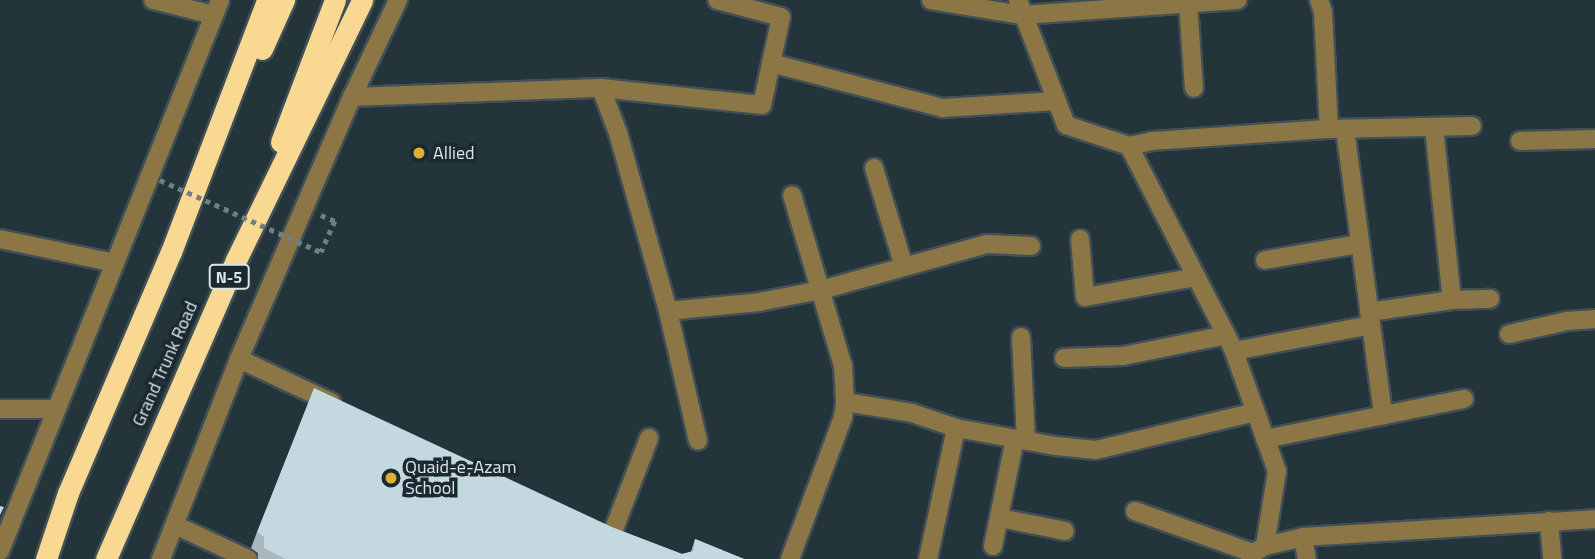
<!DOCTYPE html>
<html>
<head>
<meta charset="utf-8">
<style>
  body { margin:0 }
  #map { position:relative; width:1595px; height:559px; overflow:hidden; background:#23343a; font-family:"Titillium Web",sans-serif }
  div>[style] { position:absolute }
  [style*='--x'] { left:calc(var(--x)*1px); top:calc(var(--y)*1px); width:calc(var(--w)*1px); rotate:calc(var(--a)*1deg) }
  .path>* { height:4.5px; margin-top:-2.25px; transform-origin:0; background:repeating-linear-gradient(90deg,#707f84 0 5px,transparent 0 10px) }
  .roads { filter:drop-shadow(2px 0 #405056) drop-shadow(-2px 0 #405056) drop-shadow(0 2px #405056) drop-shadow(0 -2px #405056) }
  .minor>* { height:18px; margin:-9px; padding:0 9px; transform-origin:9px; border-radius:9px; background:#8c7645 }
  .highway>* { height:21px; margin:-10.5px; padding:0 10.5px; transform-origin:10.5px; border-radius:10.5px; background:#f9d892 }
  .path-bridge>* { height:4.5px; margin-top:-2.25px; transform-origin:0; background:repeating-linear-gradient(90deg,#707f84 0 5px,transparent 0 10px) }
  .wall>* { inset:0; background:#a8bac0 }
  .building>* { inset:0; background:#c3d8df }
  .dots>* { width:19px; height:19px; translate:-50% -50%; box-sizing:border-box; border:4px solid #1a2a30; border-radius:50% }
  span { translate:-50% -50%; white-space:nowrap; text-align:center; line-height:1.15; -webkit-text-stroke:7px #1a2a30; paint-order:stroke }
  .shield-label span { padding:2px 5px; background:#1a2a30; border:2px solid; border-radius:5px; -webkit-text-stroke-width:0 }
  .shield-label { font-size:16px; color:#dbe6e9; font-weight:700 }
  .poi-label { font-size:18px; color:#dbe6e9 }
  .left { translate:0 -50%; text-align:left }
  .street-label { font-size:18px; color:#dbe6e9 }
</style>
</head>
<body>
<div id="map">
  <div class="path">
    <i style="--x:321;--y:215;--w:15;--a:23"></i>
    <i style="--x:335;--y:221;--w:34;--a:114"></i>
  </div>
  <div class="roads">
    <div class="minor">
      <i style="--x:153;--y:0;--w:63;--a:13.8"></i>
      <i style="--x:931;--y:0;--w:92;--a:9.4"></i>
      <i style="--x:1022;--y:15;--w:216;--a:-4"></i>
      <i style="--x:1018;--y:0;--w:134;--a:69"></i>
      <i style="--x:1066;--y:125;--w:66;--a:18.4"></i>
      <i style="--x:1129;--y:146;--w:24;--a:-12"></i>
      <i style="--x:1152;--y:141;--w:177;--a:-3.9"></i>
      <i style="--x:1319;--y:0;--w:13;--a:72"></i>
      <i style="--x:1323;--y:12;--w:117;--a:87.1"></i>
      <i style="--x:1329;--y:129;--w:143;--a:-1.2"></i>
      <i style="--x:1188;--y:3;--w:85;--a:86"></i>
      <i style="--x:771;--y:63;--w:178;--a:14.7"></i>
      <i style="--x:943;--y:108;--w:114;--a:-3.5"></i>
      <i style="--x:601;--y:88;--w:162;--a:6"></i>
      <i style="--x:762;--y:105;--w:90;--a:-77.8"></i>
      <i style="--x:781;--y:17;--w:66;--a:-165.1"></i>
      <i style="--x:352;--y:97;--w:249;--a:-2.1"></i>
      <i style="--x:601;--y:88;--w:48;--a:69.3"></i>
      <i style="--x:618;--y:133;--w:185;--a:74.3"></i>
      <i style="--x:668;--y:311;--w:133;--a:77"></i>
      <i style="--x:1434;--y:127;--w:174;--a:84.1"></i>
      <i style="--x:1345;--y:129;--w:289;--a:82.4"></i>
      <i style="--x:1520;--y:141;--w:75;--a:-1.5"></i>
      <i style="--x:1129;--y:146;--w:225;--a:62.8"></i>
      <i style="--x:1232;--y:346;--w:133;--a:70.2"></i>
      <i style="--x:1277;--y:471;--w:76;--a:99.1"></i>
      <i style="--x:874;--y:168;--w:103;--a:73.1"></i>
      <i style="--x:0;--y:239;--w:117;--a:11.8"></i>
      <i style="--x:1080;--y:239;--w:58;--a:85.1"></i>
      <i style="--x:1085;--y:297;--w:113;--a:-10.2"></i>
      <i style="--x:1265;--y:260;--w:96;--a:-9.6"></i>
      <i style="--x:668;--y:311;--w:91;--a:-5.6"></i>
      <i style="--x:759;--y:302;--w:63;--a:-11"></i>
      <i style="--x:821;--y:290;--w:172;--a:-15.5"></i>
      <i style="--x:987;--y:244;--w:44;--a:2.6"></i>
      <i style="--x:1369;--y:312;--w:84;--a:-8.2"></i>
      <i style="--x:1452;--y:300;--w:38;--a:-2"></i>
      <i style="--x:1509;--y:334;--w:59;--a:-12.6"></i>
      <i style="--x:1567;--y:321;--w:28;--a:-4"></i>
      <i style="--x:1021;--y:337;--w:104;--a:87.2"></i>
      <i style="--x:1234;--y:351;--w:139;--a:-10.7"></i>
      <i style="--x:1064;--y:358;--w:59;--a:-1.9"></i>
      <i style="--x:1123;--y:356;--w:105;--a:-11.5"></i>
      <i style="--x:239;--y:359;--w:102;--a:25.1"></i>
      <i style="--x:845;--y:402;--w:68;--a:9.3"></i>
      <i style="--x:912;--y:413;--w:46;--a:18.8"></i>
      <i style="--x:956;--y:428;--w:102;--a:10.2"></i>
      <i style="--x:1056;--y:446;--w:40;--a:5.7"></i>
      <i style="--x:1096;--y:450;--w:164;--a:-13.4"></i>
      <i style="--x:0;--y:409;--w:56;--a:0"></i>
      <i style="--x:1265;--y:439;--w:203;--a:-11.4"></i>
      <i style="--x:1135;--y:511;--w:125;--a:19.6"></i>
      <i style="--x:1000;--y:518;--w:66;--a:11.3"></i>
      <i style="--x:1549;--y:521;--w:38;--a:85"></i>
      <i style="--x:175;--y:525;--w:81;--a:25"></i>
      <i style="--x:612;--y:534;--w:103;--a:-68.9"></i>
      <i style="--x:1303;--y:537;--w:22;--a:80"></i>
      <i style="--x:993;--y:546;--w:109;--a:-78.4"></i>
      <i style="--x:0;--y:551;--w:593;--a:-68.23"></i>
      <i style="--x:161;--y:559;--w:215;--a:-68.7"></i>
      <i style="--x:239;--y:359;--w:285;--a:-66.7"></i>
      <i style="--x:352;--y:97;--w:107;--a:-64.6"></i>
      <i style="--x:790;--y:559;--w:152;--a:-69.5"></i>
      <i style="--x:843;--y:417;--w:15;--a:-82"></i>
      <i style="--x:845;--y:402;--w:36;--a:-93"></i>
      <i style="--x:843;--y:366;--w:178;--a:-106.6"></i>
      <i style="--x:928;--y:559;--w:134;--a:-77.9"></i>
      <i style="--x:1251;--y:559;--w:6;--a:-72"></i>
      <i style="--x:1253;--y:553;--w:14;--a:-30"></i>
      <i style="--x:1265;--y:546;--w:39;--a:-13"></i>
      <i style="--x:1303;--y:537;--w:293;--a:-3.5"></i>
    </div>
    <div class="highway">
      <i style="--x:262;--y:49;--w:54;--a:-65.8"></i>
      <i style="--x:281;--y:142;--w:152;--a:-69.2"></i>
      <i style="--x:46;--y:559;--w:70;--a:-71.6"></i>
      <i style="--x:68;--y:493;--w:262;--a:-66.9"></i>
      <i style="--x:171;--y:252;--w:270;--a:-69.1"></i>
      <i style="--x:106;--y:559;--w:326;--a:-66.5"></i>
      <i style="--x:236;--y:260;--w:289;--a:-64.1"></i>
    </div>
  </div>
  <div class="path-bridge">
    <i style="--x:160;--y:180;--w:176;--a:24.1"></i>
  </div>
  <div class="wall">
    <i style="clip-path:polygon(614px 528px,682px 554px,691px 552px,695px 539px,744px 559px,258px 559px,258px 553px,251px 548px,257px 532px)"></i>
  </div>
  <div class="building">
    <i style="clip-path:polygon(314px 388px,614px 528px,682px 554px,693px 551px,695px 539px,744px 559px,286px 559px,264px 548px,264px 537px,257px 532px)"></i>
    <i style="clip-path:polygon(0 506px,4px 507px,0 515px)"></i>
  </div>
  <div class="dots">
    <i style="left:419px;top:153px;background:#e1af34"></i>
    <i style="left:391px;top:478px;background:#e1af34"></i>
  </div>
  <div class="shield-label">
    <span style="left:229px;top:277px">N-5</span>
  </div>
  <div class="poi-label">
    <span class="left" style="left:433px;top:153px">Allied</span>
    <span class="left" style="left:405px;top:478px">Quaid-e-Azam<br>School</span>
  </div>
  <div class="street-label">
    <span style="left:165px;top:364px;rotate:-66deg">Grand Trunk Road</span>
  </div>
</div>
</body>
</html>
